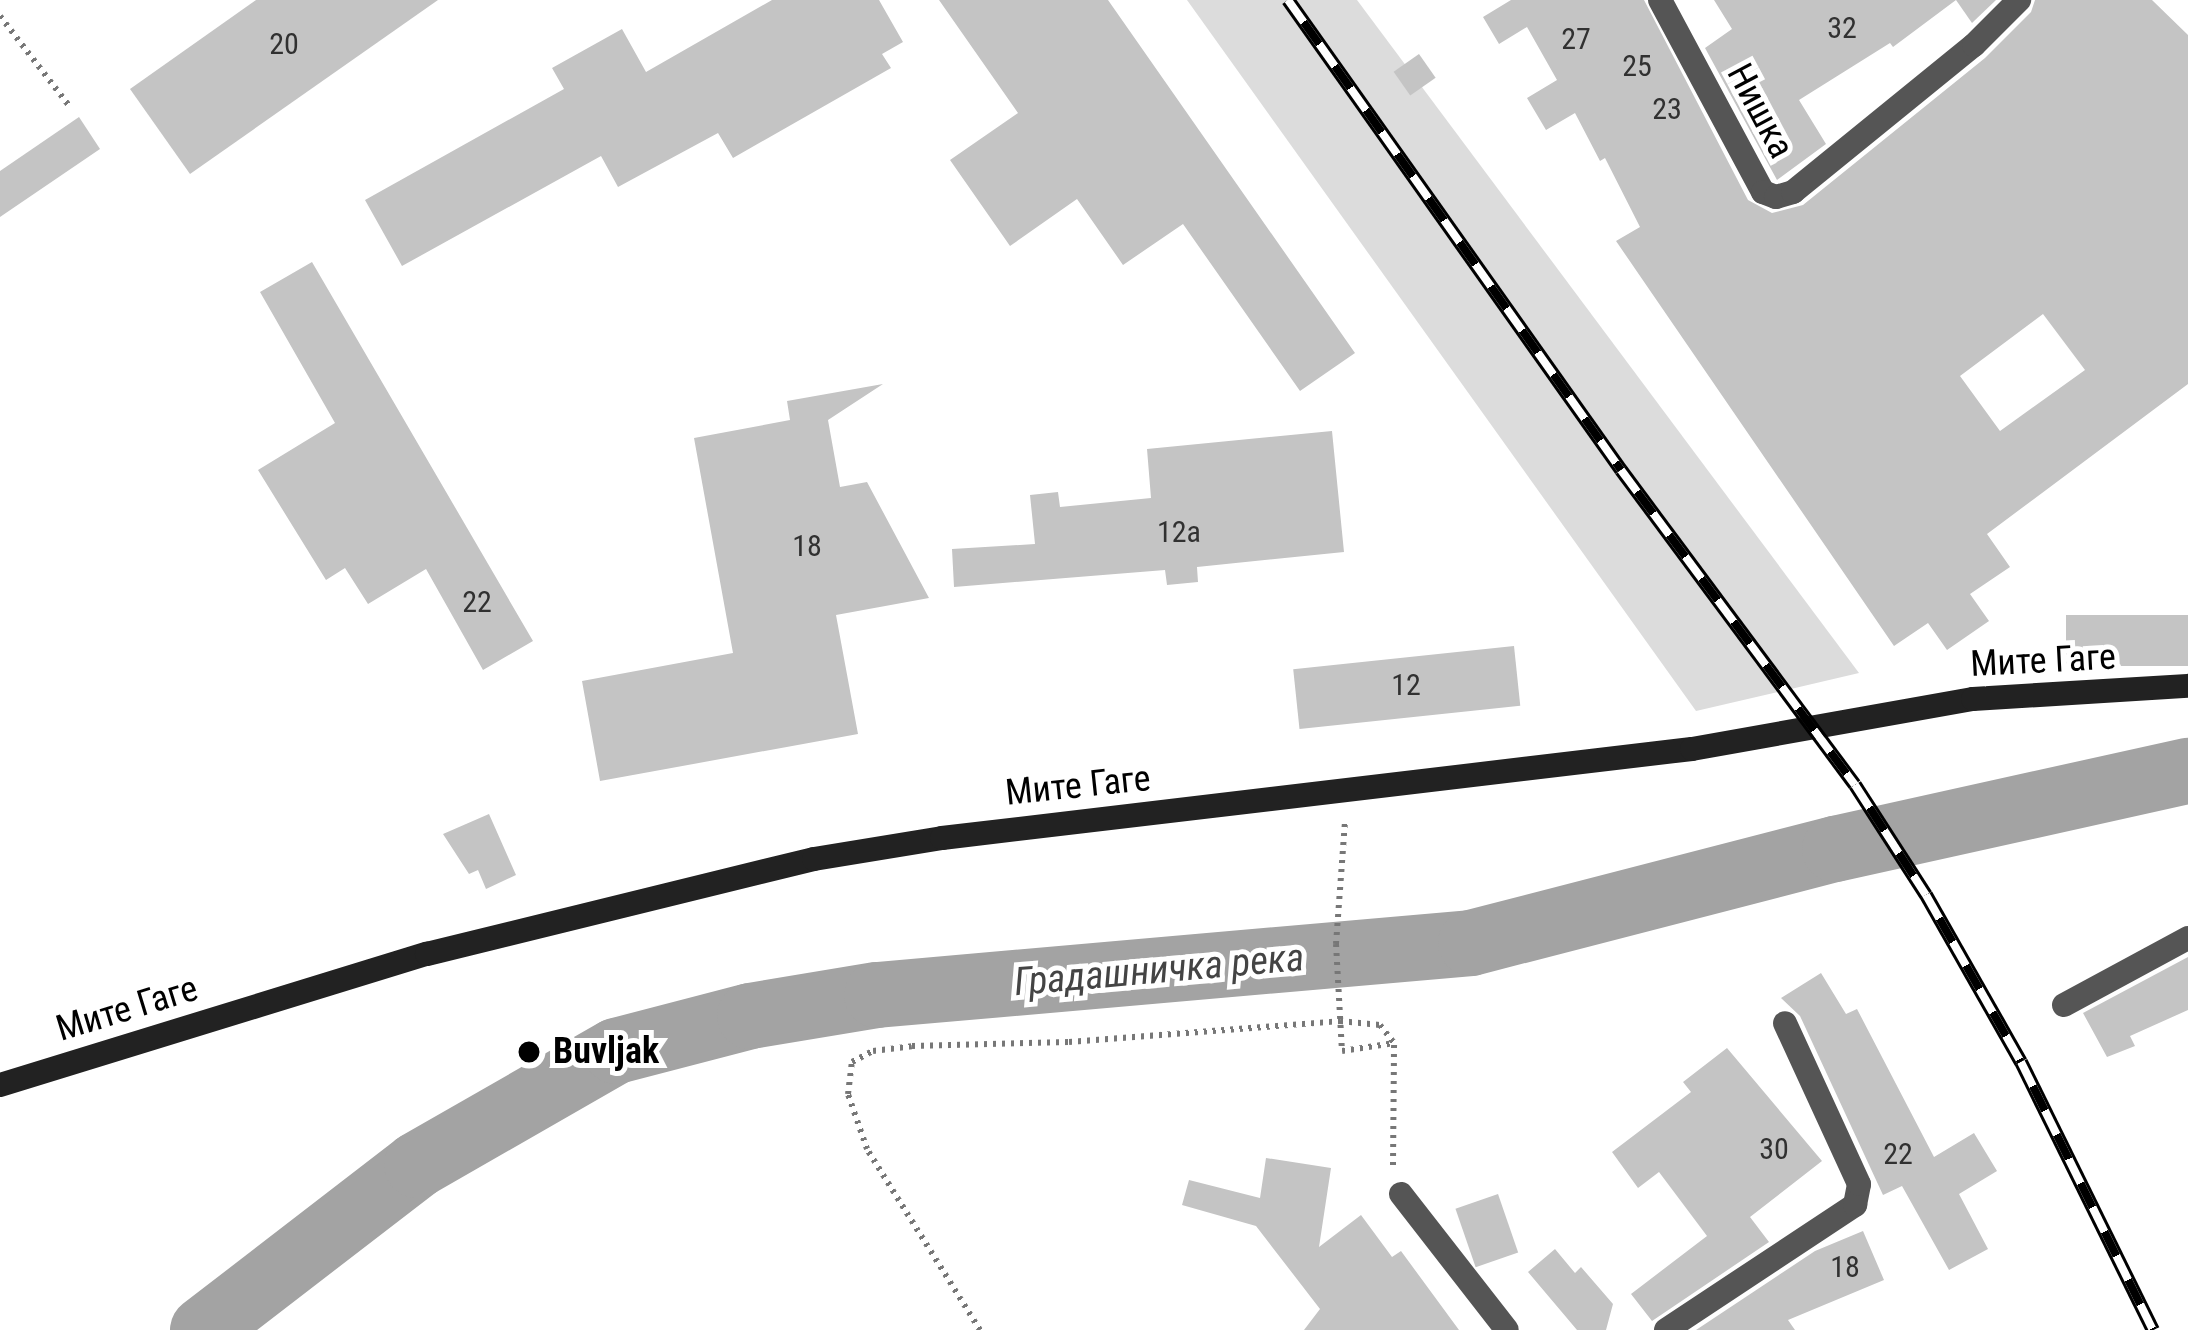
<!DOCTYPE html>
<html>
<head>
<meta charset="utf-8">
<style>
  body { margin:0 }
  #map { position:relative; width:2188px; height:1330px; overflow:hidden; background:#fff; font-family:"Roboto Condensed",sans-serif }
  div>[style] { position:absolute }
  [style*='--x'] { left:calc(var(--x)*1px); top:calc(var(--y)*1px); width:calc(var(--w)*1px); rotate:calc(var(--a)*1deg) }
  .green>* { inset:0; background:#dcdcdc }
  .river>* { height:66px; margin:-33px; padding:0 33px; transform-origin:33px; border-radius:33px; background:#a3a3a3 }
  .building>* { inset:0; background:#c4c4c4; transform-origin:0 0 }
  .path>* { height:6px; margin-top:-3px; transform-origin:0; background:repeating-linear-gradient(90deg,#777 0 3px,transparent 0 9px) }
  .street>* { height:24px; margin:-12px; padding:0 12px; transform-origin:12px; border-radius:12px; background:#555 }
  .secondary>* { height:24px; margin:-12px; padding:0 12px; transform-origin:12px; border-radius:12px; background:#222 }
  .rail>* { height:14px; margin-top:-7px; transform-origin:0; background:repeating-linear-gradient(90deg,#fff 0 27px,#000 0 54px); box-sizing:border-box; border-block:3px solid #000 }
  .path-bridge>* { height:6px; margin-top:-3px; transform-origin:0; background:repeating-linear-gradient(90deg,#777 0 3px,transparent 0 9px) }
  .dots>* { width:33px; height:33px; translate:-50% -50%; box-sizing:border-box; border:6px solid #fff; border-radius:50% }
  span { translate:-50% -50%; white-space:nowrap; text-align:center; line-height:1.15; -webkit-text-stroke:10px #fff; paint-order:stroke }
  .number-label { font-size:30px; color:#313131 }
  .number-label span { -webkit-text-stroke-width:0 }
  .street-label { font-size:36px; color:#000 }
  .poi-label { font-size:36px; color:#000; font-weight:700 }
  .left { translate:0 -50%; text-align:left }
  .water-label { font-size:39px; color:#444; font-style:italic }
</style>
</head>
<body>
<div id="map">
  <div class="green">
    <i style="clip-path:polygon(1187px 0,1357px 0,1859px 673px,1696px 711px)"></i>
  </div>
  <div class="river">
    <i style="--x:203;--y:1330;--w:270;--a:-37.6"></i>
    <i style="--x:417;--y:1165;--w:229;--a:-29.8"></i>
    <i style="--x:616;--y:1051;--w:138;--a:-14.6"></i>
    <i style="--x:750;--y:1016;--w:129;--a:-9.4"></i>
    <i style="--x:877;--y:995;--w:596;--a:-5"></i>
    <i style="--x:1471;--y:943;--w:376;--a:-14.5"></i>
    <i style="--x:1835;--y:849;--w:362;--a:-12.5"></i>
  </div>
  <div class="building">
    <i style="clip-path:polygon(256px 0,438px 0,190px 174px,130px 89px)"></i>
    <i style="clip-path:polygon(772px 0,879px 0,903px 42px,882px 54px,891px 68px,733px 158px,718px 133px,618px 187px,601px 156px,402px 266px,365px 200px,564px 89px,552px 68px,622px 29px,646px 72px)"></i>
    <i style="clip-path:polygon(939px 0,1108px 0,1355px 353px,1300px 391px,1183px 224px,1123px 265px,1077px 199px,1010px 246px,950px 160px,1018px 113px)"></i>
    <i style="clip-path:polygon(evenodd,1511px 0,1644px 0,1748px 200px,1772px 213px,1803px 205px,1985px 58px,2031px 12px,2035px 0,2152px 0,2188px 35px,2188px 384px,1987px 534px,2010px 567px,1970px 594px,1989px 621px,1947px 650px,1928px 623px,1894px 646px,1616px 241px,1640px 227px,1605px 158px,1600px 161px,1575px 113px,1546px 130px,1527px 98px,1557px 80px,1527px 27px,1499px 44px,1483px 17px,1511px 0,2043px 314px,2085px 370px,2000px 431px,1960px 376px,2043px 314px)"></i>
    <i style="clip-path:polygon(1714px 0,1956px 0,1893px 47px,1890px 43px,1799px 100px,1826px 144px,1777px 180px,1705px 48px,1732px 29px)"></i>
    <i style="clip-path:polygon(1956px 0,1996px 0,1972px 23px)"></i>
    <i style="left:1419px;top:54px;width:29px;height:31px;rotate:55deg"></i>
    <i style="clip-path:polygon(79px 117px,100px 149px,0 217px,0 171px)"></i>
    <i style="clip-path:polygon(312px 262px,533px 641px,483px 670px,426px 569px,368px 604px,345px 568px,326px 580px,258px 470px,335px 423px,260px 292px)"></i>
    <i style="clip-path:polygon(883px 384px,828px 420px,840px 487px,867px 482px,929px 598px,836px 615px,858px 734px,600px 781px,582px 681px,733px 653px,694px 438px,790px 420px,787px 401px)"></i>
    <i style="clip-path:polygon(1332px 431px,1344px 552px,1197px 567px,1198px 582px,1167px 585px,1165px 570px,954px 587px,952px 549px,1035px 544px,1030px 495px,1058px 492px,1060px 507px,1151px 498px,1147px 449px)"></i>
    <i style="left:2066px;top:615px;width:122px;height:51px"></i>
    <i style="left:1514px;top:646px;width:60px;height:222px;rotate:84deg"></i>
    <i style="clip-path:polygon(489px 814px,516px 875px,486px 889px,478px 870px,469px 874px,443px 834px)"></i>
    <i style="clip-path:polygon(2188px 957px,2188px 1010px,2130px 1036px,2135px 1046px,2107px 1057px,2083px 1013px)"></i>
    <i style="clip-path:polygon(1821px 973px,1846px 1014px,1857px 1009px,1934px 1157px,1974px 1133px,1997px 1171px,1959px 1194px,1988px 1249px,1949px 1270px,1902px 1186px,1883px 1195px,1800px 1016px,1781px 998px)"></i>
    <i style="clip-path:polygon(1727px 1048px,1822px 1161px,1750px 1217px,1769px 1242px,1652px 1321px,1631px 1294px,1707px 1236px,1659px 1172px,1638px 1188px,1612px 1152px,1691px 1092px,1683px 1082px)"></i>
    <i style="clip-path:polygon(1266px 1158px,1331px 1168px,1319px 1247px,1361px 1215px,1392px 1257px,1401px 1251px,1459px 1330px,1304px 1330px,1320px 1309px,1256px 1226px,1182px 1205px,1189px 1180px,1260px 1198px)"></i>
    <i style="left:1498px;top:1194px;width:62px;height:45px;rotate:71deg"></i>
    <i style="clip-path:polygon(1863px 1231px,1884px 1280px,1788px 1320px,1795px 1330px,1696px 1330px,1815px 1251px)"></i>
    <i style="clip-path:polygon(1555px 1249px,1575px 1273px,1581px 1267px,1613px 1304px,1606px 1330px,1577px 1330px,1528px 1272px)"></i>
  </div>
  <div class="path">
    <i style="--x:0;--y:16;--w:115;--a:52.4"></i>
    <i style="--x:1336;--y:944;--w:124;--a:-85.8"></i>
    <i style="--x:1342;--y:1051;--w:53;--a:-8.7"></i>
    <i style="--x:1393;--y:1165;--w:122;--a:-89.5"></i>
    <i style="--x:980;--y:1330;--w:213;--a:-122"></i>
    <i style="--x:867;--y:1149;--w:58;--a:-109.1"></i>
    <i style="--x:848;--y:1094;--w:32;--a:-83"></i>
    <i style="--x:852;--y:1062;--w:24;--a:-28"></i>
    <i style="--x:873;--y:1051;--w:39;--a:-7"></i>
    <i style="--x:912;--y:1046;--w:157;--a:-1.5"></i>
    <i style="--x:1069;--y:1042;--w:272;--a:-4.4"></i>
    <i style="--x:1340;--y:1021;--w:40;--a:5.7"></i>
    <i style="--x:1380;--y:1025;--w:23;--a:52"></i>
  </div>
  <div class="street">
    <i style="--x:1660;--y:0;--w:218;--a:61.8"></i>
    <i style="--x:1763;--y:192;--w:14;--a:21"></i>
    <i style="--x:1776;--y:197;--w:18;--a:-16"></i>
    <i style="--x:1793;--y:192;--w:233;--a:-39.1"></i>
    <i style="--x:1974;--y:45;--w:64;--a:-45"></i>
    <i style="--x:2064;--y:1005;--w:141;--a:-28.4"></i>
    <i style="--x:1401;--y:1194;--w:172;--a:52.1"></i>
    <i style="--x:1666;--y:1330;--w:227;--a:-33.5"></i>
    <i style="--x:1855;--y:1205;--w:21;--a:-79"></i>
    <i style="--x:1859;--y:1184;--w:177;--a:-114.7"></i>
  </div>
  <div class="secondary">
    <i style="--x:0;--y:1085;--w:447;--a:-17.1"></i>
    <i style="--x:427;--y:954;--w:398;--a:-13.8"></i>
    <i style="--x:814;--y:859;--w:130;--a:-9.3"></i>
    <i style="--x:942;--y:838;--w:755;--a:-6.77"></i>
    <i style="--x:1692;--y:749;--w:285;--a:-10.1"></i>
    <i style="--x:1973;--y:699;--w:215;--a:-3.5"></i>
  </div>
  <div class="rail">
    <i style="--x:1288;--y:0;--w:576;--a:54.68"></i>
    <i style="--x:1621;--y:470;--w:392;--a:53.4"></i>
    <i style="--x:1855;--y:785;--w:131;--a:57.2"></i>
    <i style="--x:1926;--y:895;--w:192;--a:60.4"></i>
    <i style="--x:2021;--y:1062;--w:299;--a:63.8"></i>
  </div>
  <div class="path-bridge">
    <i style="--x:1336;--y:944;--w:107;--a:86.8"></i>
  </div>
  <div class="dots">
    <i style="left:529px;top:1052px;background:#000"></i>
  </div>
  <div class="number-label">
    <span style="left:1842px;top:28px">32</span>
    <span style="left:1576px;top:39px">27</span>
    <span style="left:284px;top:44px">20</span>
    <span style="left:1637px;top:66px">25</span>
    <span style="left:1667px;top:109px">23</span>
    <span style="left:1179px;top:532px">12a</span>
    <span style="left:807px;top:546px">18</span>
    <span style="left:477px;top:602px">22</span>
    <span style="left:1406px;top:685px">12</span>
    <span style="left:1774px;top:1149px">30</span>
    <span style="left:1898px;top:1154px">22</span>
    <span style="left:1845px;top:1267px">18</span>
  </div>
  <div class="street-label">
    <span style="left:1760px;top:111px;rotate:62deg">Нишка</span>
    <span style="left:2043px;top:661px;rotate:-3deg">Мите Гаге</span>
    <span style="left:1078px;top:786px;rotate:-6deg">Мите Гаге</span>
    <span style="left:127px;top:1009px;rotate:-17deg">Мите Гаге</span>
  </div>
  <div class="poi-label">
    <span class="left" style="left:553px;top:1052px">Buvljak</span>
  </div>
  <div class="water-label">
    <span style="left:1159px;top:970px;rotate:-5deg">Градашничка река</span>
  </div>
</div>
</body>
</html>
